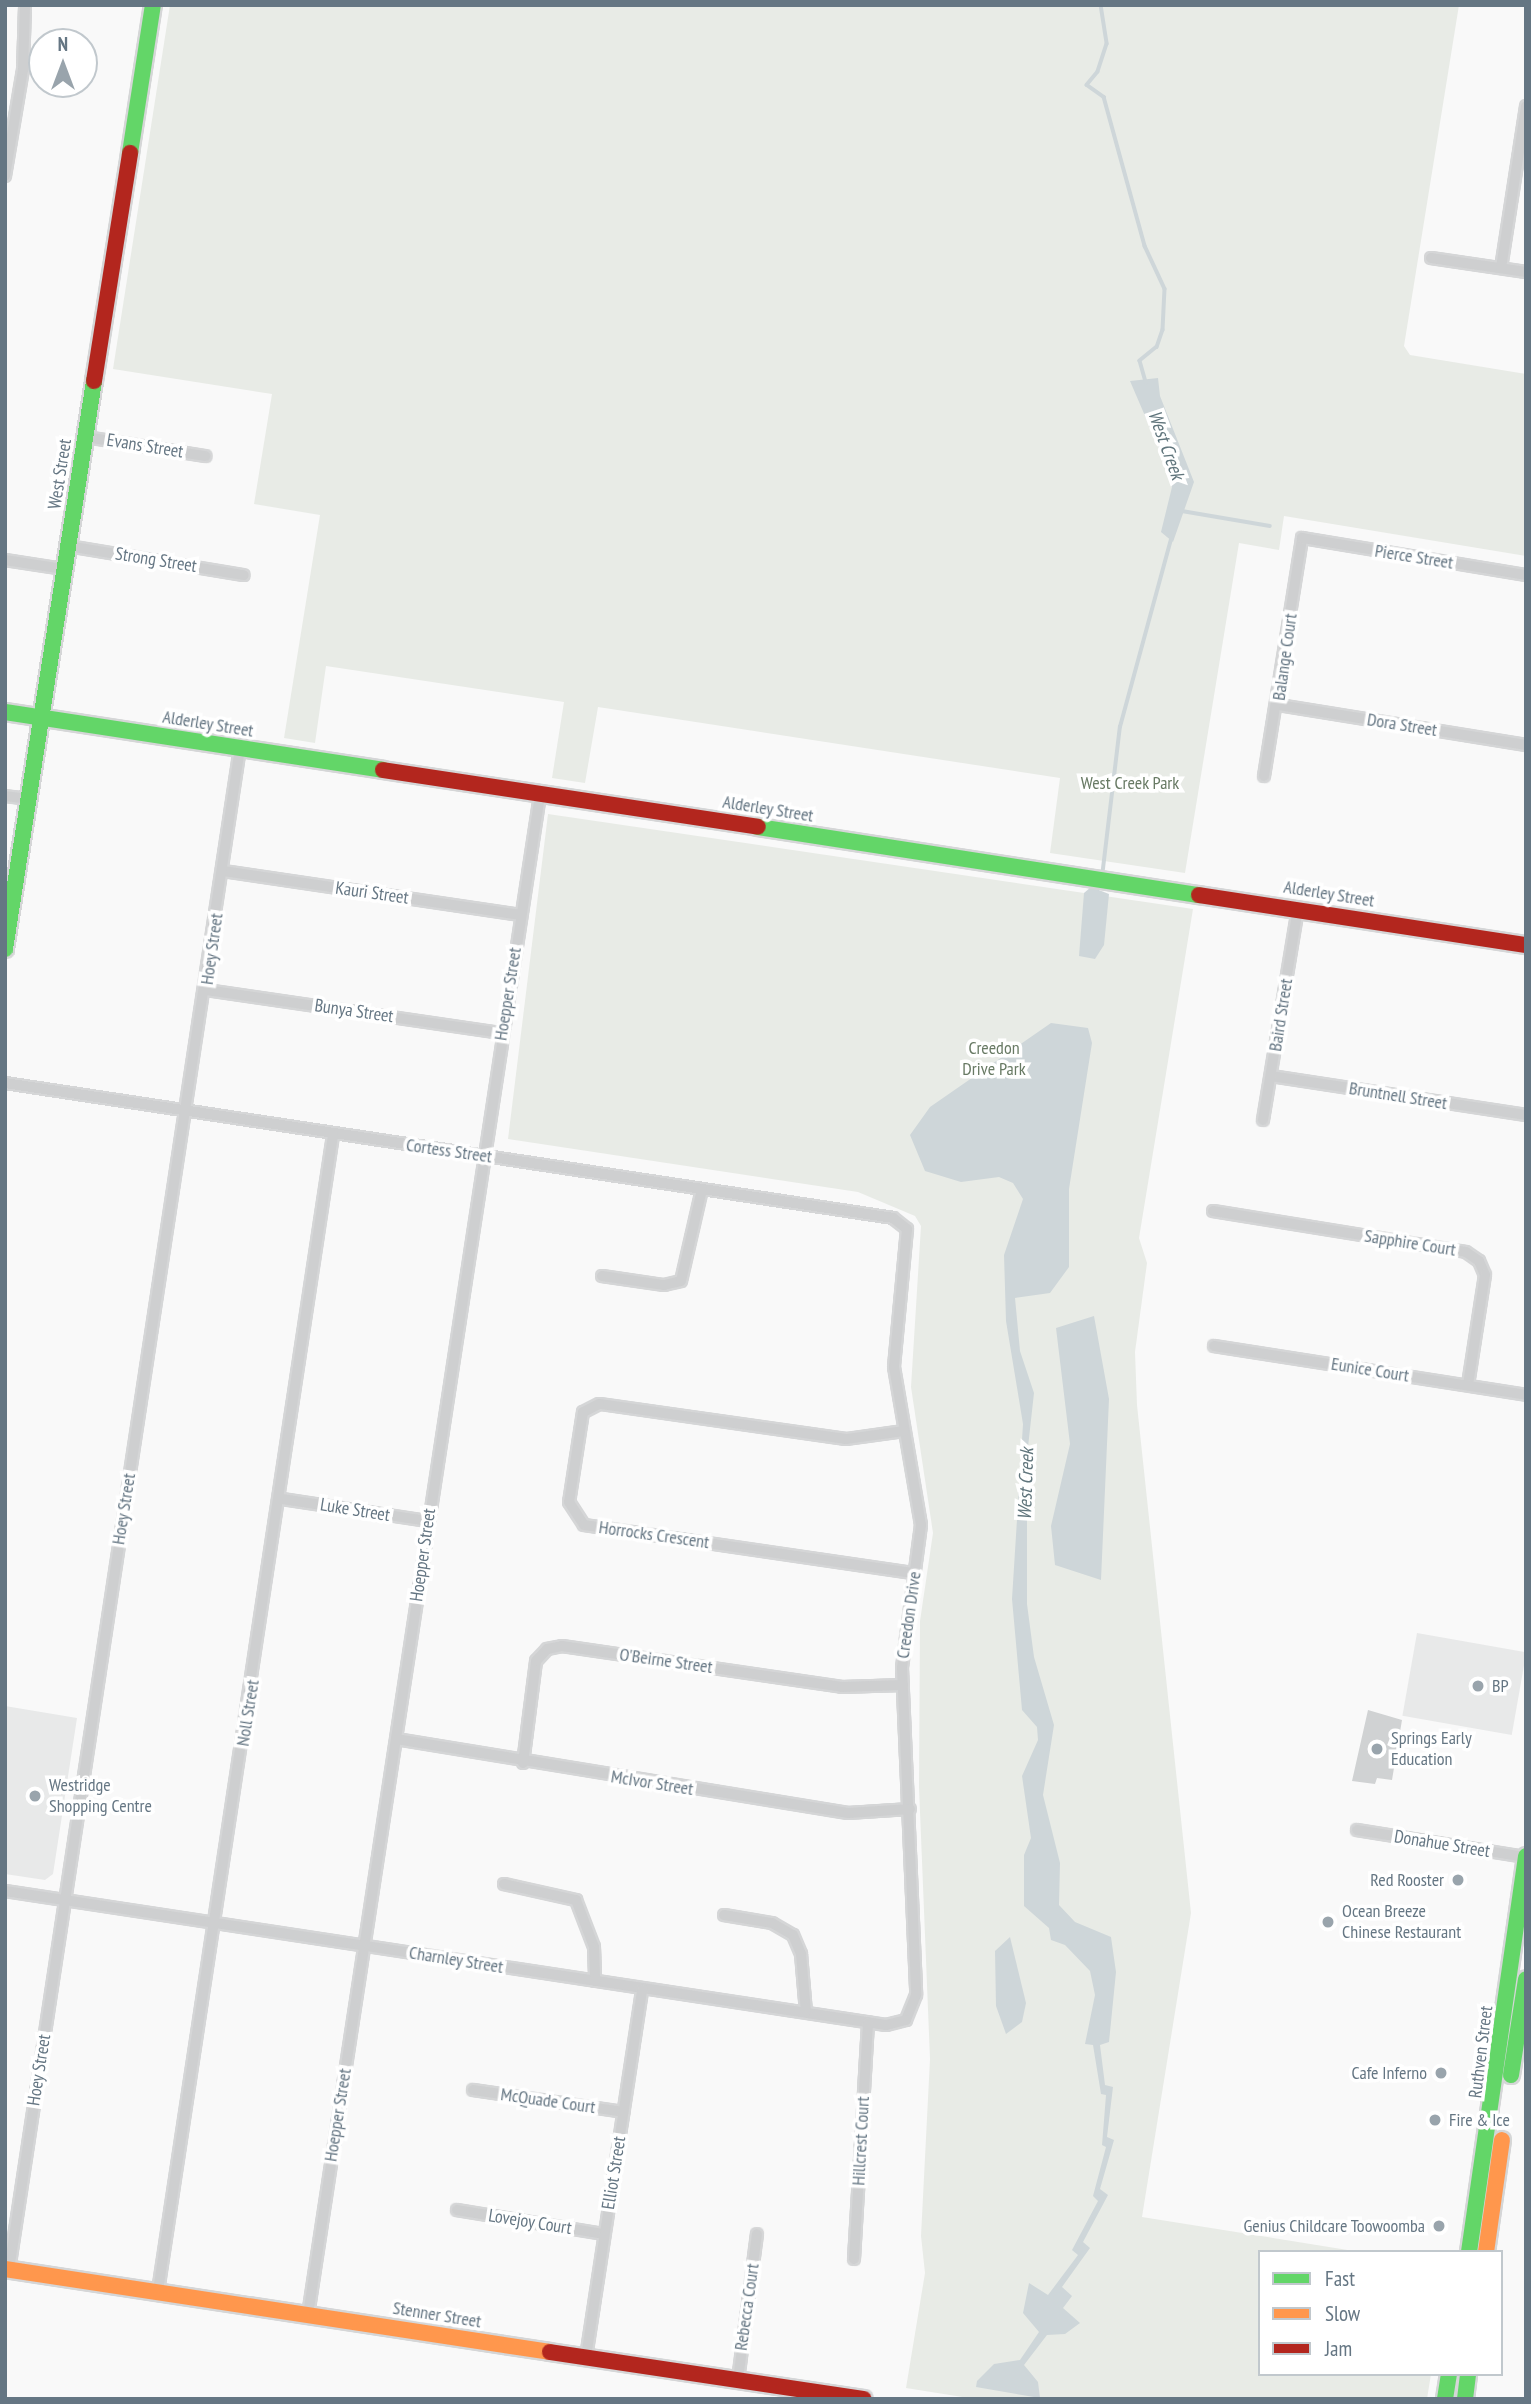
<!DOCTYPE html>
<html>
<head>
<meta charset="utf-8">
<style>
  body { margin:0 }
  #map { position:relative; width:1531px; height:2404px; overflow:hidden; background:#f9f9f9; font-family:"PT Sans Narrow",sans-serif }
  div>[style] { position:absolute }
  [style*='--x'] { left:calc(var(--x)*1px); top:calc(var(--y)*1px); width:calc(var(--w)*1px); rotate:calc(var(--a)*1deg) }
  .built>* { inset:0; background:#e8e9e9; transform-origin:0 0 }
  .green>* { inset:0; background:#e8ebe6 }
  .water>* { inset:0; background:#ced6d9 }
  .stream>* { height:3.5px; margin:-1.75px; padding:0 1.75px; transform-origin:1.75px; border-radius:1.75px; background:#ced6d9 }
  .building>* { inset:0; background:#d0d2d3 }
  .roads { filter:drop-shadow(2px 0 #d5d6d7) drop-shadow(-2px 0 #d5d6d7) drop-shadow(0 2px #d5d6d7) drop-shadow(0 -2px #d5d6d7) }
  .street>* { height:10px; margin:-5px; padding:0 5px; transform-origin:5px; border-radius:5px; background:#cecfd0 }
  .fast>* { height:16px; margin:-8px; padding:0 8px; transform-origin:8px; border-radius:8px; background:#63d668 }
  .slow>* { height:16px; margin:-8px; padding:0 8px; transform-origin:8px; border-radius:8px; background:#ff974d }
  .jam>* { height:16px; margin:-8px; padding:0 8px; transform-origin:8px; border-radius:8px; background:#b3261e }
  .dots>* { width:19px; height:19px; translate:-50% -50%; box-sizing:border-box; border:4px solid #fff; border-radius:50% }
  span { translate:-50% -50%; white-space:nowrap; text-align:center; line-height:1.15; -webkit-text-stroke:7px #fff; paint-order:stroke }
  .street-label { font-size:18px; color:#657683 }
  .park-label { font-size:18px; color:#687a64 }
  .poi-label { font-size:18px; color:#657683 }
  .left { translate:0 -50%; text-align:left }
  .right { translate:-100% -50%; text-align:right }
  .water-label { font-size:19px; color:#60757c; font-style:italic }
  .frame { position:absolute; inset:0; border:7px solid #657683; pointer-events:none }
  .legend { position:absolute; left:1258px; top:2250px; width:245px; height:126px; box-sizing:border-box; background:#fff; border:2px solid #c1c8cd; margin:0; padding:9px 12px; list-style:none; font-size:21px; color:#657683 }
  .legend li { display:flex; align-items:center; gap:14px; height:35px }
  .legend b { width:35px; border:2px solid #c1c8cd }
  .north { position:absolute; left:28px; top:28px; width:70px; height:70px; box-sizing:border-box; background:#fff; border:2px solid #c1c8cd; border-radius:50%; rotate:0deg; font-size:19px; font-weight:700; line-height:28px; text-align:center; color:#657683 }
  .north::after { content:''; display:block; margin:auto; width:24px; height:32px; background:#99a4ac; clip-path:polygon(50% 0,100% 100%,50% 72%,0 100%) }
</style>
</head>
<body>
<div id="map">
  <div class="built">
    <i style="left:1417px;top:1633px;width:111px;height:84px;rotate:10deg"></i>
    <i style="clip-path:polygon(5px 1706px,77px 1718px,53px 1874px,45px 1880px,5px 1874px)"></i>
  </div>
  <div class="green">
    <i style="clip-path:polygon(170px 5px,1459px 5px,1404px 346px,1410px 355px,1526px 374px,1526px 556px,1284px 516px,1279px 550px,1239px 543px,1185px 873px,1050px 853px,1060px 778px,598px 707px,585px 783px,552px 778px,564px 702px,326px 666px,315px 743px,284px 738px,320px 515px,254px 504px,272px 394px,113px 369px)"></i>
    <i style="clip-path:polygon(548px 814px,1193px 909px,1139px 1238px,1147px 1263px,1135px 1352px,1137px 1405px,1191px 1913px,1142px 2217px,1360px 2252px,1260px 2252px,1260px 2374px,1431px 2374px,1427px 2399px,975px 2399px,906px 2388px,925px 2273px,921px 2236px,930px 2059px,919px 1787px,920px 1621px,933px 1533px,911px 1387px,921px 1226px,915px 1216px,858px 1192px,508px 1139px)"></i>
  </div>
  <div class="water">
    <i style="clip-path:polygon(1158px 378px,1160px 396px,1194px 482px,1173px 542px,1161px 532px,1172px 487px,1167px 467px,1130px 381px)"></i>
    <i style="clip-path:polygon(1091px 887px,1109px 894px,1104px 945px,1095px 959px,1079px 956px,1084px 893px)"></i>
    <i style="clip-path:polygon(1051px 1023px,1088px 1028px,1092px 1043px,1069px 1189px,1069px 1267px,1050px 1293px,1015px 1298px,1020px 1351px,1034px 1393px,1027px 1456px,1027px 1604px,1034px 1657px,1054px 1725px,1043px 1795px,1060px 1863px,1059px 1905px,1075px 1922px,1111px 1937px,1116px 1972px,1109px 2042px,1100px 2045px,1105px 2085px,1113px 2087px,1107px 2137px,1114px 2140px,1100px 2189px,1108px 2195px,1083px 2242px,1090px 2248px,1062px 2287px,1072px 2296px,1063px 2308px,1080px 2323px,1065px 2334px,1047px 2335px,1024px 2365px,1038px 2382px,1040px 2398px,976px 2387px,977px 2381px,994px 2364px,1020px 2360px,1039px 2332px,1023px 2313px,1029px 2283px,1048px 2295px,1078px 2255px,1072px 2250px,1098px 2201px,1093px 2196px,1106px 2147px,1102px 2145px,1106px 2095px,1101px 2094px,1093px 2045px,1085px 2044px,1095px 1995px,1090px 1971px,1065px 1945px,1051px 1940px,1049px 1928px,1024px 1906px,1024px 1855px,1031px 1838px,1022px 1776px,1038px 1740px,1037px 1727px,1022px 1710px,1012px 1599px,1023px 1424px,1006px 1321px,1004px 1255px,1023px 1199px,1013px 1183px,999px 1177px,961px 1182px,925px 1171px,910px 1135px,930px 1107px)"></i>
    <i style="clip-path:polygon(1094px 1316px,1109px 1399px,1101px 1580px,1055px 1565px,1051px 1526px,1070px 1444px,1056px 1328px)"></i>
    <i style="clip-path:polygon(1010px 1937px,1026px 2003px,1022px 2022px,1006px 2034px,996px 2006px,995px 1951px)"></i>
  </div>
  <div class="stream">
    <i style="--x:1101;--y:5;--w:39;--a:81"></i>
    <i style="--x:1107;--y:44;--w:29;--a:108"></i>
    <i style="--x:1098;--y:72;--w:17;--a:130"></i>
    <i style="--x:1087;--y:85;--w:21;--a:35"></i>
    <i style="--x:1104;--y:97;--w:155;--a:74.6"></i>
    <i style="--x:1145;--y:246;--w:47;--a:65.1"></i>
    <i style="--x:1165;--y:289;--w:41;--a:92.8"></i>
    <i style="--x:1163;--y:330;--w:18;--a:109"></i>
    <i style="--x:1157;--y:347;--w:22;--a:141"></i>
    <i style="--x:1140;--y:361;--w:22;--a:74"></i>
    <i style="--x:1182;--y:511;--w:89;--a:9.7"></i>
    <i style="--x:1102;--y:877;--w:151;--a:-83.2"></i>
    <i style="--x:1120;--y:727;--w:195;--a:-74.8"></i>
  </div>
  <div class="building">
    <i style="clip-path:polygon(1368px 1710px,1402px 1720px,1392px 1780px,1377px 1778px,1375px 1784px,1352px 1781px)"></i>
  </div>
  <div class="roads">
    <div class="street">
      <i style="--x:5;--y:176;--w:108;--a:-80.4"></i>
      <i style="--x:23;--y:70;--w:65;--a:-88.2"></i>
      <i style="--x:1431;--y:258;--w:96;--a:8.4"></i>
      <i style="--x:1501;--y:268;--w:164;--a:-81.2"></i>
      <i style="--x:86;--y:437;--w:121;--a:9.1"></i>
      <i style="--x:68;--y:546;--w:178;--a:9.4"></i>
      <i style="--x:5;--y:560;--w:60;--a:8.7"></i>
      <i style="--x:1279;--y:705;--w:250;--a:9.2"></i>
      <i style="--x:1264;--y:776;--w:241;--a:-80.9"></i>
      <i style="--x:1302;--y:538;--w:227;--a:9.4"></i>
      <i style="--x:5;--y:796;--w:23;--a:7"></i>
      <i style="--x:223;--y:871;--w:301;--a:8.4"></i>
      <i style="--x:206;--y:990;--w:299;--a:8.3"></i>
      <i style="--x:1271;--y:1076;--w:258;--a:8.7"></i>
      <i style="--x:5;--y:1083;--w:898;--a:8.64"></i>
      <i style="--x:893;--y:1218;--w:18;--a:38"></i>
      <i style="--x:907;--y:1229;--w:139;--a:95.4"></i>
      <i style="--x:894;--y:1367;--w:160;--a:80.3"></i>
      <i style="--x:921;--y:1525;--w:144;--a:97.6"></i>
      <i style="--x:902;--y:1668;--w:327;--a:87.5"></i>
      <i style="--x:916;--y:1995;--w:27;--a:112"></i>
      <i style="--x:906;--y:2020;--w:21;--a:166"></i>
      <i style="--x:886;--y:2025;--w:891;--a:-171.35"></i>
      <i style="--x:1263;--y:1120;--w:214;--a:-80.6"></i>
      <i style="--x:1213;--y:1211;--w:256;--a:9.2"></i>
      <i style="--x:1466;--y:1252;--w:16;--a:35"></i>
      <i style="--x:1479;--y:1261;--w:15;--a:67"></i>
      <i style="--x:1485;--y:1275;--w:111;--a:98.8"></i>
      <i style="--x:602;--y:1276;--w:63;--a:8.3"></i>
      <i style="--x:664;--y:1285;--w:17;--a:-13"></i>
      <i style="--x:681;--y:1281;--w:94;--a:-77.1"></i>
      <i style="--x:1214;--y:1346;--w:316;--a:8.9"></i>
      <i style="--x:904;--y:1431;--w:59;--a:172.1"></i>
      <i style="--x:846;--y:1439;--w:249;--a:-171.9"></i>
      <i style="--x:599;--y:1404;--w:18;--a:153"></i>
      <i style="--x:583;--y:1412;--w:91;--a:98.8"></i>
      <i style="--x:569;--y:1502;--w:27;--a:57"></i>
      <i style="--x:584;--y:1525;--w:334;--a:8.3"></i>
      <i style="--x:282;--y:1499;--w:148;--a:8.6"></i>
      <i style="--x:396;--y:1739;--w:458;--a:9.3"></i>
      <i style="--x:848;--y:1813;--w:62;--a:-3.7"></i>
      <i style="--x:523;--y:1763;--w:103;--a:-82.7"></i>
      <i style="--x:536;--y:1661;--w:16;--a:-47"></i>
      <i style="--x:547;--y:1649;--w:15;--a:-11"></i>
      <i style="--x:562;--y:1646;--w:283;--a:8.3"></i>
      <i style="--x:842;--y:1687;--w:61;--a:-1.9"></i>
      <i style="--x:1357;--y:1830;--w:171;--a:9.1"></i>
      <i style="--x:504;--y:1884;--w:74;--a:12.5"></i>
      <i style="--x:576;--y:1900;--w:50;--a:69"></i>
      <i style="--x:594;--y:1947;--w:34;--a:88"></i>
      <i style="--x:724;--y:1915;--w:49;--a:9.5"></i>
      <i style="--x:772;--y:1923;--w:24;--a:30"></i>
      <i style="--x:793;--y:1935;--w:21;--a:67"></i>
      <i style="--x:801;--y:1954;--w:58;--a:85.1"></i>
      <i style="--x:473;--y:2090;--w:152;--a:8.3"></i>
      <i style="--x:457;--y:2210;--w:149;--a:9.3"></i>
      <i style="--x:854;--y:2259;--w:237;--a:-86.6"></i>
      <i style="--x:9;--y:2270;--w:1539;--a:-81.37"></i>
      <i style="--x:158;--y:2291;--w:1169;--a:-81.39"></i>
      <i style="--x:308;--y:2315;--w:1538;--a:-81.32"></i>
      <i style="--x:586;--y:2357;--w:372;--a:-81.3"></i>
      <i style="--x:738;--y:2380;--w:147;--a:-82.6"></i>
    </div>
    <div class="fast">
      <i style="--x:130;--y:153;--w:150;--a:-81.2"></i>
      <i style="--x:5;--y:712;--w:382;--a:8.7"></i>
      <i style="--x:758;--y:827;--w:446;--a:8.8"></i>
      <i style="--x:5;--y:949;--w:575;--a:-81.09"></i>
      <i style="--x:1511;--y:2075;--w:97;--a:-81.1"></i>
      <i style="--x:1469;--y:2252;--w:400;--a:-81.8"></i>
      <i style="--x:1445;--y:2399;--w:25;--a:-81"></i>
      <i style="--x:1465;--y:2399;--w:25;--a:-83"></i>
    </div>
    <div class="slow">
      <i style="--x:1486;--y:2252;--w:113;--a:-81.9"></i>
      <i style="--x:5;--y:2269;--w:551;--a:8.66"></i>
    </div>
    <div class="jam">
      <i style="--x:94;--y:381;--w:231;--a:-81"></i>
      <i style="--x:383;--y:770;--w:379;--a:8.6"></i>
      <i style="--x:1199;--y:895;--w:331;--a:8.7"></i>
      <i style="--x:550;--y:2352;--w:317;--a:8.5"></i>
    </div>
  </div>
  <div class="dots">
    <i style="left:1478px;top:1686px;background:#99a4ac"></i>
    <i style="left:1377px;top:1749px;background:#99a4ac"></i>
    <i style="left:35px;top:1796px;background:#99a4ac"></i>
    <i style="left:1458px;top:1880px;background:#99a4ac"></i>
    <i style="left:1328px;top:1922px;background:#99a4ac"></i>
    <i style="left:1441px;top:2073px;background:#99a4ac"></i>
    <i style="left:1435px;top:2120px;background:#99a4ac"></i>
    <i style="left:1439px;top:2226px;background:#99a4ac"></i>
  </div>
  <div class="street-label">
    <span style="left:145px;top:446px;rotate:9deg">Evans Street</span>
    <span style="left:60px;top:474px;rotate:-81deg">West Street</span>
    <span style="left:1414px;top:557px;rotate:9deg">Pierce Street</span>
    <span style="left:156px;top:560px;rotate:9deg">Strong Street</span>
    <span style="left:1285px;top:657px;rotate:-82deg">Balange Court</span>
    <span style="left:208px;top:724px;rotate:9deg">Alderley Street</span>
    <span style="left:1402px;top:725px;rotate:9deg">Dora Street</span>
    <span style="left:768px;top:809px;rotate:9deg">Alderley Street</span>
    <span style="left:372px;top:893px;rotate:8deg">Kauri Street</span>
    <span style="left:1329px;top:894px;rotate:9deg">Alderley Street</span>
    <span style="left:212px;top:949px;rotate:-82deg">Hoey Street</span>
    <span style="left:508px;top:994px;rotate:-81deg">Hoepper Street</span>
    <span style="left:354px;top:1011px;rotate:8deg">Bunya Street</span>
    <span style="left:1281px;top:1015px;rotate:-81deg">Baird Street</span>
    <span style="left:1398px;top:1096px;rotate:9deg">Bruntnell Street</span>
    <span style="left:449px;top:1151px;rotate:8deg">Cortess Street</span>
    <span style="left:1410px;top:1243px;rotate:9deg">Sapphire Court</span>
    <span style="left:1370px;top:1370px;rotate:9deg">Eunice Court</span>
    <span style="left:124px;top:1509px;rotate:-81deg">Hoey Street</span>
    <span style="left:355px;top:1510px;rotate:9deg">Luke Street</span>
    <span style="left:654px;top:1535px;rotate:8deg">Horrocks Crescent</span>
    <span style="left:423px;top:1555px;rotate:-82deg">Hoepper Street</span>
    <span style="left:909px;top:1615px;rotate:-82deg">Creedon Drive</span>
    <span style="left:666px;top:1661px;rotate:8deg">O'Beirne Street</span>
    <span style="left:248px;top:1713px;rotate:-81deg">Noll Street</span>
    <span style="left:652px;top:1783px;rotate:9deg">McIvor Street</span>
    <span style="left:1442px;top:1844px;rotate:9deg">Donahue Street</span>
    <span style="left:456px;top:1960px;rotate:9deg">Charnley Street</span>
    <span style="left:1481px;top:2052px;rotate:-83deg">Ruthven Street</span>
    <span style="left:39px;top:2070px;rotate:-81deg">Hoey Street</span>
    <span style="left:548px;top:2101px;rotate:8deg">McQuade Court</span>
    <span style="left:338px;top:2115px;rotate:-81deg">Hoepper Street</span>
    <span style="left:861px;top:2141px;rotate:-87deg">Hillcrest Court</span>
    <span style="left:614px;top:2173px;rotate:-81deg">Elliot Street</span>
    <span style="left:530px;top:2222px;rotate:9deg">Lovejoy Court</span>
    <span style="left:747px;top:2307px;rotate:-82deg">Rebecca Court</span>
    <span style="left:437px;top:2315px;rotate:9deg">Stenner Street</span>
  </div>
  <div class="park-label">
    <span style="left:1130px;top:783px">West Creek Park</span>
    <span style="left:994px;top:1059px">Creedon<br>Drive Park</span>
  </div>
  <div class="poi-label">
    <span class="left" style="left:1492px;top:1686px">BP</span>
    <span class="left" style="left:1391px;top:1749px">Springs Early<br>Education</span>
    <span class="left" style="left:49px;top:1796px">Westridge<br>Shopping Centre</span>
    <span class="right" style="left:1444px;top:1880px">Red Rooster</span>
    <span class="left" style="left:1342px;top:1922px">Ocean Breeze<br>Chinese Restaurant</span>
    <span class="right" style="left:1427px;top:2073px">Cafe Inferno</span>
    <span class="left" style="left:1449px;top:2120px">Fire &amp; Ice</span>
    <span class="right" style="left:1425px;top:2226px">Genius Childcare Toowoomba</span>
  </div>
  <div class="water-label">
    <span style="left:1166px;top:445px;rotate:70deg">West Creek</span>
    <span style="left:1026px;top:1484px;rotate:-88deg">West Creek</span>
  </div>
  <div class="frame"></div>
  <ul class="legend">
  <li><b style="height:9px;background:#63d668"></b>Fast</li>
  <li><b style="height:9px;background:#ff974d"></b>Slow</li>
  <li><b style="height:9px;background:#b3261e"></b>Jam</li>
  </ul>
  <div class="north">N</div>
</div>
</body>
</html>
